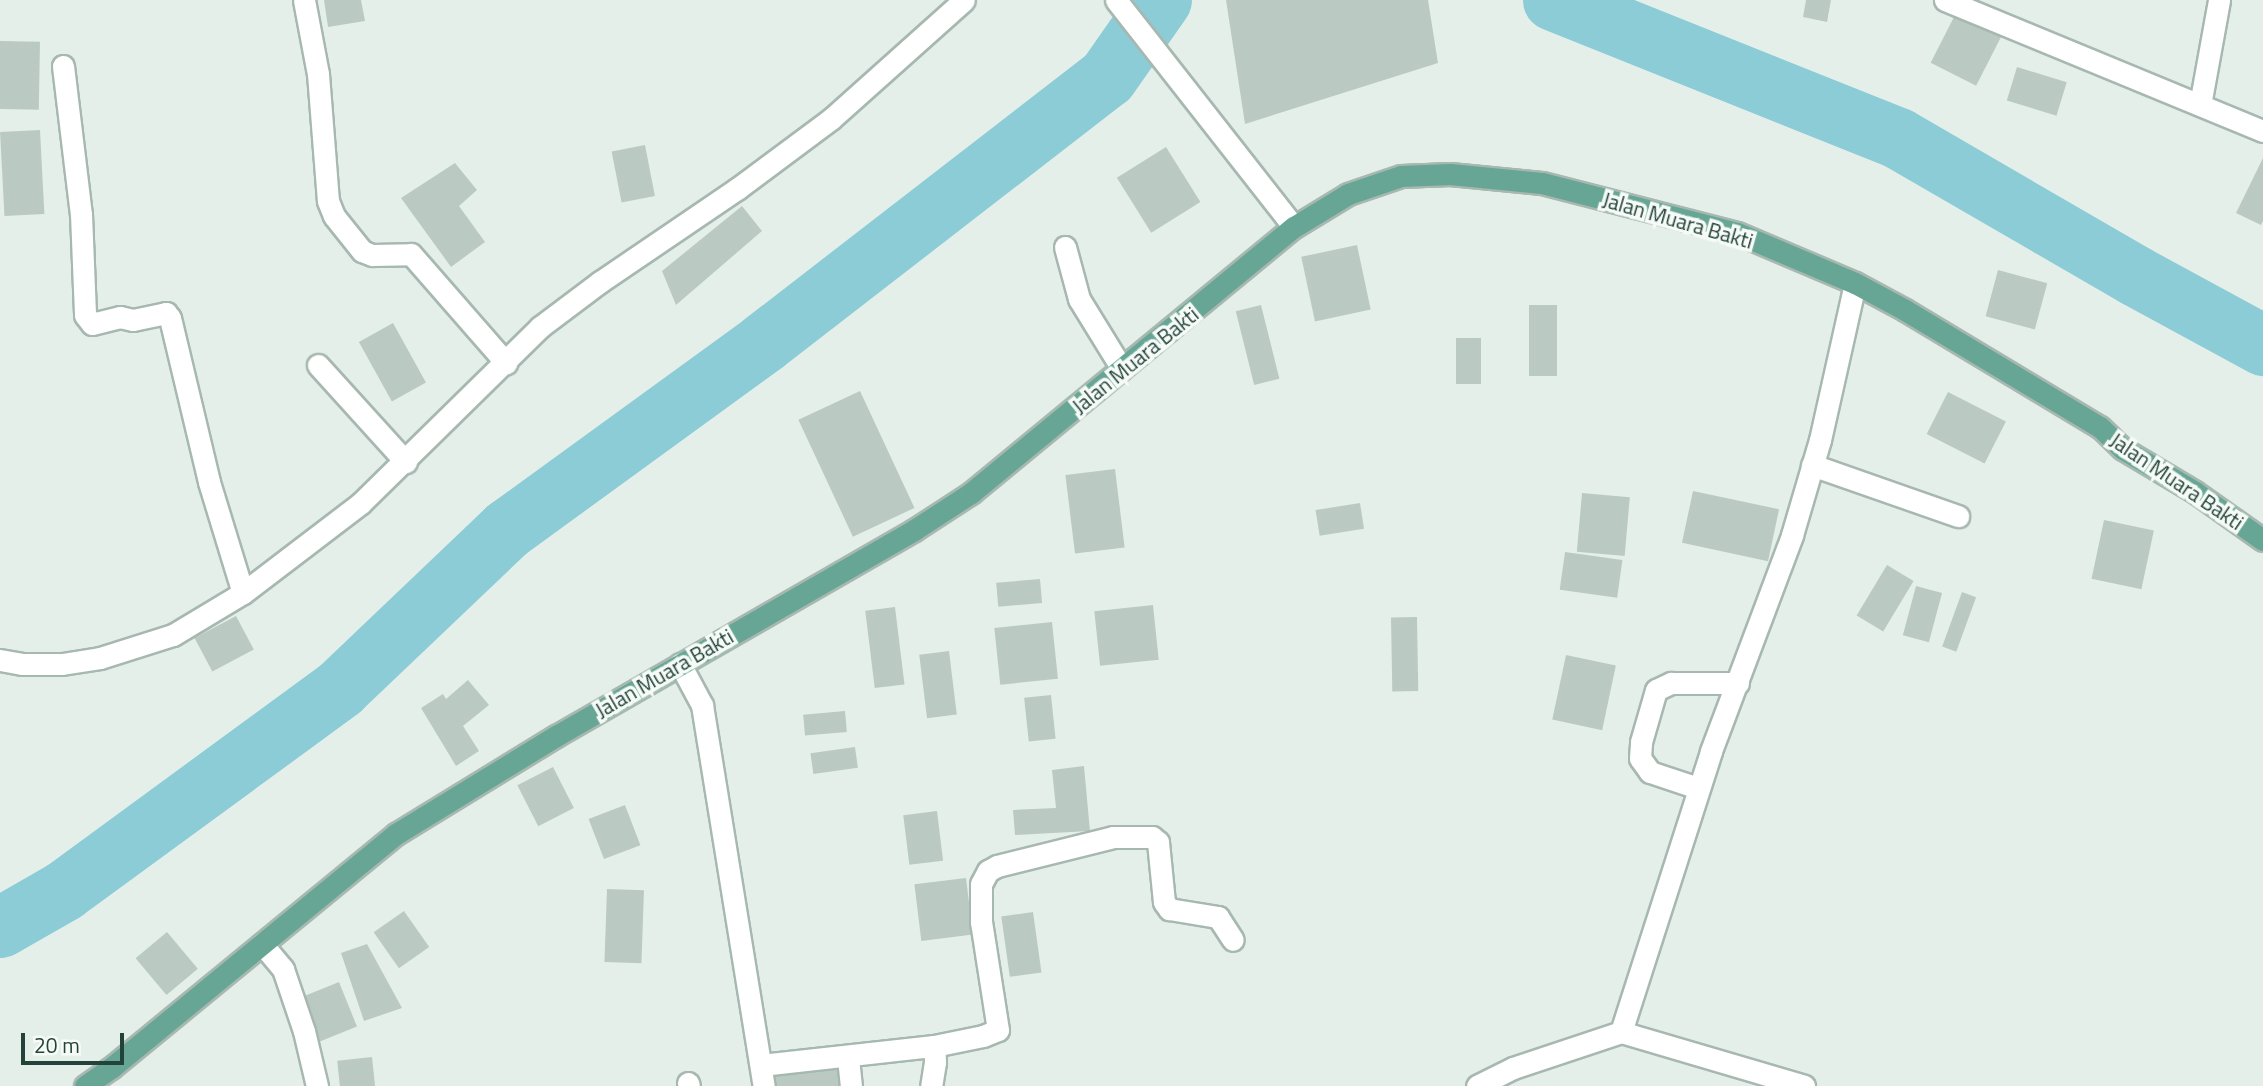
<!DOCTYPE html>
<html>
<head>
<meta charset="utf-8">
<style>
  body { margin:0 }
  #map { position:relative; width:2263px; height:1086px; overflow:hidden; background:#e5efea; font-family:"Titillium Web",sans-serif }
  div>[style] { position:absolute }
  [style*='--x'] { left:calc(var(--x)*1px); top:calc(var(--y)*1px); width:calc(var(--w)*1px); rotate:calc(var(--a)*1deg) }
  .river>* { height:61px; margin:-30.5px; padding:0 30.5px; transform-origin:30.5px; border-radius:30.5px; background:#8bccd6 }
  .building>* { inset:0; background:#bacac3; transform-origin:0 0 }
  .roads { filter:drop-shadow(2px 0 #a7b8b1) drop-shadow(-2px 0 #a7b8b1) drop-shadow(0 2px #a7b8b1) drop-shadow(0 -2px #a7b8b1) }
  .minor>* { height:21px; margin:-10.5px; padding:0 10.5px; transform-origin:10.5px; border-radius:10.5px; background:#fff }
  .major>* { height:21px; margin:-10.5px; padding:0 10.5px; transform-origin:10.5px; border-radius:10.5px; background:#67a695 }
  span { translate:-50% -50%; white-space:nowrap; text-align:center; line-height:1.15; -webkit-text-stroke:7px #f6fbf8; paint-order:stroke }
  .street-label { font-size:21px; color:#234239 }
  .scale { position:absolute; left:21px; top:1033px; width:103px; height:32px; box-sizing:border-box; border:4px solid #234239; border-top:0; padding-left:9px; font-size:21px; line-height:24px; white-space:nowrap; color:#234239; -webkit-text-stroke:5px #f6fbf8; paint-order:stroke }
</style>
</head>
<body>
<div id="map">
  <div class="river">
    <i style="--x:1553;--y:0;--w:372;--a:21.8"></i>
    <i style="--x:1898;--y:138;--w:275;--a:30.1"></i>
    <i style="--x:2136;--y:276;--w:145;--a:28.5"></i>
    <i style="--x:0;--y:927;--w:73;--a:-29.7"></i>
    <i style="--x:63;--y:891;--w:343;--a:-36.2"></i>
    <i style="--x:340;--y:688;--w:231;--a:-43.6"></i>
    <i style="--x:507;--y:529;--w:318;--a:-36"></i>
    <i style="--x:764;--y:342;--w:433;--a:-37.7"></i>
    <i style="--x:1107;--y:77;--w:94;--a:-55"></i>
  </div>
  <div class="building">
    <i style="clip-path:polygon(324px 0,361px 0,365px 21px,328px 27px)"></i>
    <i style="clip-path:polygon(1226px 0,1428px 0,1438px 63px,1245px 124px)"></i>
    <i style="clip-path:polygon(1806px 0,1831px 0,1827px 22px,1803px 17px)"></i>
    <i style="left:1957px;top:11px;width:51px;height:58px;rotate:27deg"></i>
    <i style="left:0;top:41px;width:40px;height:68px;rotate:1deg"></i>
    <i style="left:2017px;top:67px;width:52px;height:35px;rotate:17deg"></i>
    <i style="left:40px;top:130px;width:84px;height:40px;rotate:87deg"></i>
    <i style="left:645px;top:145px;width:52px;height:34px;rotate:79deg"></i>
    <i style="left:1166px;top:147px;width:65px;height:58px;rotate:58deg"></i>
    <i style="clip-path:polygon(2263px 158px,2263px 221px,2261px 225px,2236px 213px)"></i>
    <i style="clip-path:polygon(455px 163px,477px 190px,459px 206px,485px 242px,451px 267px,401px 198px)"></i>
    <i style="clip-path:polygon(742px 206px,762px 231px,676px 305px,662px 271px)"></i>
    <i style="left:1357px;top:245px;width:66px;height:57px;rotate:78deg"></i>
    <i style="left:1998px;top:270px;width:51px;height:48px;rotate:15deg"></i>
    <i style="left:1261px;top:305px;width:76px;height:26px;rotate:76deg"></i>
    <i style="left:1529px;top:305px;width:28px;height:71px"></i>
    <i style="left:393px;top:323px;width:68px;height:39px;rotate:61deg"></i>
    <i style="left:1456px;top:338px;width:25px;height:46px"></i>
    <i style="left:860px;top:391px;width:129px;height:68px;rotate:65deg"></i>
    <i style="left:1948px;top:392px;width:65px;height:47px;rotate:27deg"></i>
    <i style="left:1115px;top:469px;width:79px;height:50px;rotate:83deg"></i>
    <i style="left:1693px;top:491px;width:88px;height:53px;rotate:12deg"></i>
    <i style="left:1582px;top:493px;width:48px;height:59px;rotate:5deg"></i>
    <i style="left:1360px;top:503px;width:26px;height:45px;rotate:81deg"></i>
    <i style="left:2104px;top:520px;width:51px;height:60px;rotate:12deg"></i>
    <i style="left:1565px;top:552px;width:58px;height:38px;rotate:8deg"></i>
    <i style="left:1887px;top:565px;width:31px;height:59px;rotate:31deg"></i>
    <i style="left:1040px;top:579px;width:24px;height:44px;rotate:85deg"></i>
    <i style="left:1916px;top:586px;width:27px;height:51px;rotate:15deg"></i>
    <i style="left:1962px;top:592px;width:15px;height:58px;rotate:20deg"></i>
    <i style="left:1153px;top:605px;width:55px;height:59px;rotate:84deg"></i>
    <i style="left:895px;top:607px;width:78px;height:30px;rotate:83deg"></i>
    <i style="left:236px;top:616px;width:38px;height:47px;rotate:62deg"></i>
    <i style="left:1417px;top:617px;width:74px;height:26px;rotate:89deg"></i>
    <i style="left:1052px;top:622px;width:57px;height:58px;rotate:84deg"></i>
    <i style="left:949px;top:651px;width:64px;height:30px;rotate:83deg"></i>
    <i style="left:1566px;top:655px;width:51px;height:66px;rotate:12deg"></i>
    <i style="clip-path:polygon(468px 680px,489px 705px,463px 726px,479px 751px,456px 766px,421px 708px,443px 694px,446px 699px)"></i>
    <i style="left:1051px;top:695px;width:44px;height:27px;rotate:84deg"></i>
    <i style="left:845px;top:711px;width:21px;height:42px;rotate:85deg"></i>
    <i style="left:855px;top:747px;width:21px;height:45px;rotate:82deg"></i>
    <i style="clip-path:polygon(1084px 766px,1090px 831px,1015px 835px,1013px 810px,1056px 808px,1052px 770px)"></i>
    <i style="left:553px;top:767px;width:46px;height:40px;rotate:63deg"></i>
    <i style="left:625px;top:805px;width:43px;height:39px;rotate:69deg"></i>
    <i style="left:937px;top:811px;width:50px;height:34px;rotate:83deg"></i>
    <i style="left:966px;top:878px;width:57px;height:52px;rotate:83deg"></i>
    <i style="left:607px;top:889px;width:37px;height:73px;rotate:2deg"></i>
    <i style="left:404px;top:911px;width:44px;height:37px;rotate:55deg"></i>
    <i style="left:1033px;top:912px;width:61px;height:32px;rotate:82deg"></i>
    <i style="left:167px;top:932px;width:48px;height:41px;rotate:50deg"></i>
    <i style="clip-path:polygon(367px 944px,402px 1008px,364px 1021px,341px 953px)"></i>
    <i style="left:339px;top:982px;width:48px;height:40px;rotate:68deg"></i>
    <i style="left:372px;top:1057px;width:29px;height:35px;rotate:84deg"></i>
    <i style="clip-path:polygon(836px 1068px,845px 1069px,847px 1086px,769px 1086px,768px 1075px)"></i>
  </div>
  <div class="roads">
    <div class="minor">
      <i style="--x:304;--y:0;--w:75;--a:79.3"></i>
      <i style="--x:318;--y:74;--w:127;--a:85.5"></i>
      <i style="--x:328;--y:201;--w:16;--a:68"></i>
      <i style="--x:334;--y:216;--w:45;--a:51.3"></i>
      <i style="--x:362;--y:251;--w:11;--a:22"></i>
      <i style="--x:372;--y:255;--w:39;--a:-1"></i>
      <i style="--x:411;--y:254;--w:145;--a:48.9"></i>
      <i style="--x:1116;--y:0;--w:288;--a:51.9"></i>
      <i style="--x:1945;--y:0;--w:344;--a:22.4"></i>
      <i style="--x:63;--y:66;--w:149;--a:83.1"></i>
      <i style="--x:81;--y:214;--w:101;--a:87.7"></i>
      <i style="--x:85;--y:315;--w:11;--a:52"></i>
      <i style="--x:92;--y:324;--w:29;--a:-14"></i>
      <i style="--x:120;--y:317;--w:13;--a:13"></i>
      <i style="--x:133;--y:320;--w:34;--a:-12"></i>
      <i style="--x:166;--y:313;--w:6;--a:51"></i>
      <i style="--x:170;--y:318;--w:169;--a:76.6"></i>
      <i style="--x:209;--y:482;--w:116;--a:73"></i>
      <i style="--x:2200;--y:105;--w:107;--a:-79.7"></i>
      <i style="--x:1065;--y:247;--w:54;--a:74.9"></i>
      <i style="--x:1079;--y:299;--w:82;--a:58.4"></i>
      <i style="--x:318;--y:365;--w:131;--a:47.8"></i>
      <i style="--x:1812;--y:465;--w:155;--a:19.3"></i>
      <i style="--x:0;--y:660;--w:22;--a:10"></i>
      <i style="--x:22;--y:664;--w:40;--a:0"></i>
      <i style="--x:62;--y:664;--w:38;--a:-9"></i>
      <i style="--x:100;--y:658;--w:77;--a:-17.5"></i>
      <i style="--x:173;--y:635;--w:82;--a:-31"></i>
      <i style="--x:243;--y:593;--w:148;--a:-37.3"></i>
      <i style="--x:361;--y:503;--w:251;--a:-44.5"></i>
      <i style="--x:540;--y:327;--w:75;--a:-36.9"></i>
      <i style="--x:600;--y:282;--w:166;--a:-34.2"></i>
      <i style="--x:737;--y:189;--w:117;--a:-36.7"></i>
      <i style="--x:831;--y:119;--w:178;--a:-41.8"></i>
      <i style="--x:680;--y:664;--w:47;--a:61.8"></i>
      <i style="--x:702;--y:705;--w:386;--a:80.8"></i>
      <i style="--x:1698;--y:788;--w:51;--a:-161.6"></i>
      <i style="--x:1650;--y:772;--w:17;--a:-126"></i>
      <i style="--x:1640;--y:758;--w:16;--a:-86"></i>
      <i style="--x:1641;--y:742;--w:54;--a:-73.9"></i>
      <i style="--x:1656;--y:690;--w:17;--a:-25"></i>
      <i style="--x:1671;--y:683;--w:67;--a:0"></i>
      <i style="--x:262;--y:944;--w:33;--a:50"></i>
      <i style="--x:283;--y:969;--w:65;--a:71.3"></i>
      <i style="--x:304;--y:1031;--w:57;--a:76.7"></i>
      <i style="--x:1621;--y:1032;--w:295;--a:-72.2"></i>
      <i style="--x:1711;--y:751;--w:231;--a:-69.4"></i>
      <i style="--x:1792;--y:535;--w:99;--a:-73.6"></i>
      <i style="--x:1820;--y:440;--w:161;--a:-77.4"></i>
      <i style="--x:934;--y:1046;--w:50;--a:-11.5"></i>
      <i style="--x:983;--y:1036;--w:16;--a:-22"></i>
      <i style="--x:998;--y:1030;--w:109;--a:-98.9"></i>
      <i style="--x:981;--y:922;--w:38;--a:-90"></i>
      <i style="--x:981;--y:884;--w:15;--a:-62"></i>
      <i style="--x:988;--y:871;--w:10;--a:-29"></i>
      <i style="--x:997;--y:866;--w:120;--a:-14"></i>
      <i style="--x:1113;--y:837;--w:39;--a:0"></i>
      <i style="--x:1152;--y:837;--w:8;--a:40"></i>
      <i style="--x:1158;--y:842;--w:60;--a:84.3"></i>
      <i style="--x:1164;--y:902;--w:9;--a:54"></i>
      <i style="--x:1169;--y:909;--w:50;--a:9.3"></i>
      <i style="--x:1218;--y:917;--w:27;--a:57"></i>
      <i style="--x:848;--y:1058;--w:28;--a:84"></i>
      <i style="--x:761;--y:1065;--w:174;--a:-6.3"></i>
      <i style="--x:934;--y:1046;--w:16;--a:86"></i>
      <i style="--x:935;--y:1062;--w:24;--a:99"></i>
      <i style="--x:688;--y:1083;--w:3;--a:72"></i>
      <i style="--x:1477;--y:1086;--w:40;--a:-26.6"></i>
      <i style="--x:1513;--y:1068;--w:114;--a:-18.4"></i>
      <i style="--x:1621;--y:1032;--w:191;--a:16.4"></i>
    </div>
    <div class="major">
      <i style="--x:85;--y:1086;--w:32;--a:-35"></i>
      <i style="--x:111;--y:1068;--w:369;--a:-39.4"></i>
      <i style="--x:396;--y:834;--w:188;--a:-31.5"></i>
      <i style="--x:556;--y:736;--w:413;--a:-29.9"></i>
      <i style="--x:914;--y:530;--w:68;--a:-33"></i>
      <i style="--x:971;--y:493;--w:418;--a:-39.5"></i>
      <i style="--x:1294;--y:227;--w:63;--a:-31.4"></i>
      <i style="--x:1348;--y:194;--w:56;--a:-18.8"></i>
      <i style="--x:1401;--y:176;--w:49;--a:-2.3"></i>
      <i style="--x:1450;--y:174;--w:92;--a:5.6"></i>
      <i style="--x:1542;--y:183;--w:201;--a:14.4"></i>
      <i style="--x:1737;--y:233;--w:128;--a:23"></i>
      <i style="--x:1855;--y:283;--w:57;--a:28.4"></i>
      <i style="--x:1905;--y:310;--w:227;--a:31"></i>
      <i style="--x:2100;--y:427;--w:32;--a:44"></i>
      <i style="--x:2123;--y:449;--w:84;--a:30.8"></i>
      <i style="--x:2195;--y:492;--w:83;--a:35.2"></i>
    </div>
  </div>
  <div class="street-label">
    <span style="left:1678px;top:220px;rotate:16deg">Jalan Muara Bakti</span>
    <span style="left:1135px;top:360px;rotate:-39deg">Jalan Muara Bakti</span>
    <span style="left:2177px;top:481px;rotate:34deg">Jalan Muara Bakti</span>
    <span style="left:664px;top:673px;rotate:-30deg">Jalan Muara Bakti</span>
  </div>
  <div class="scale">20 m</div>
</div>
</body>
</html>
